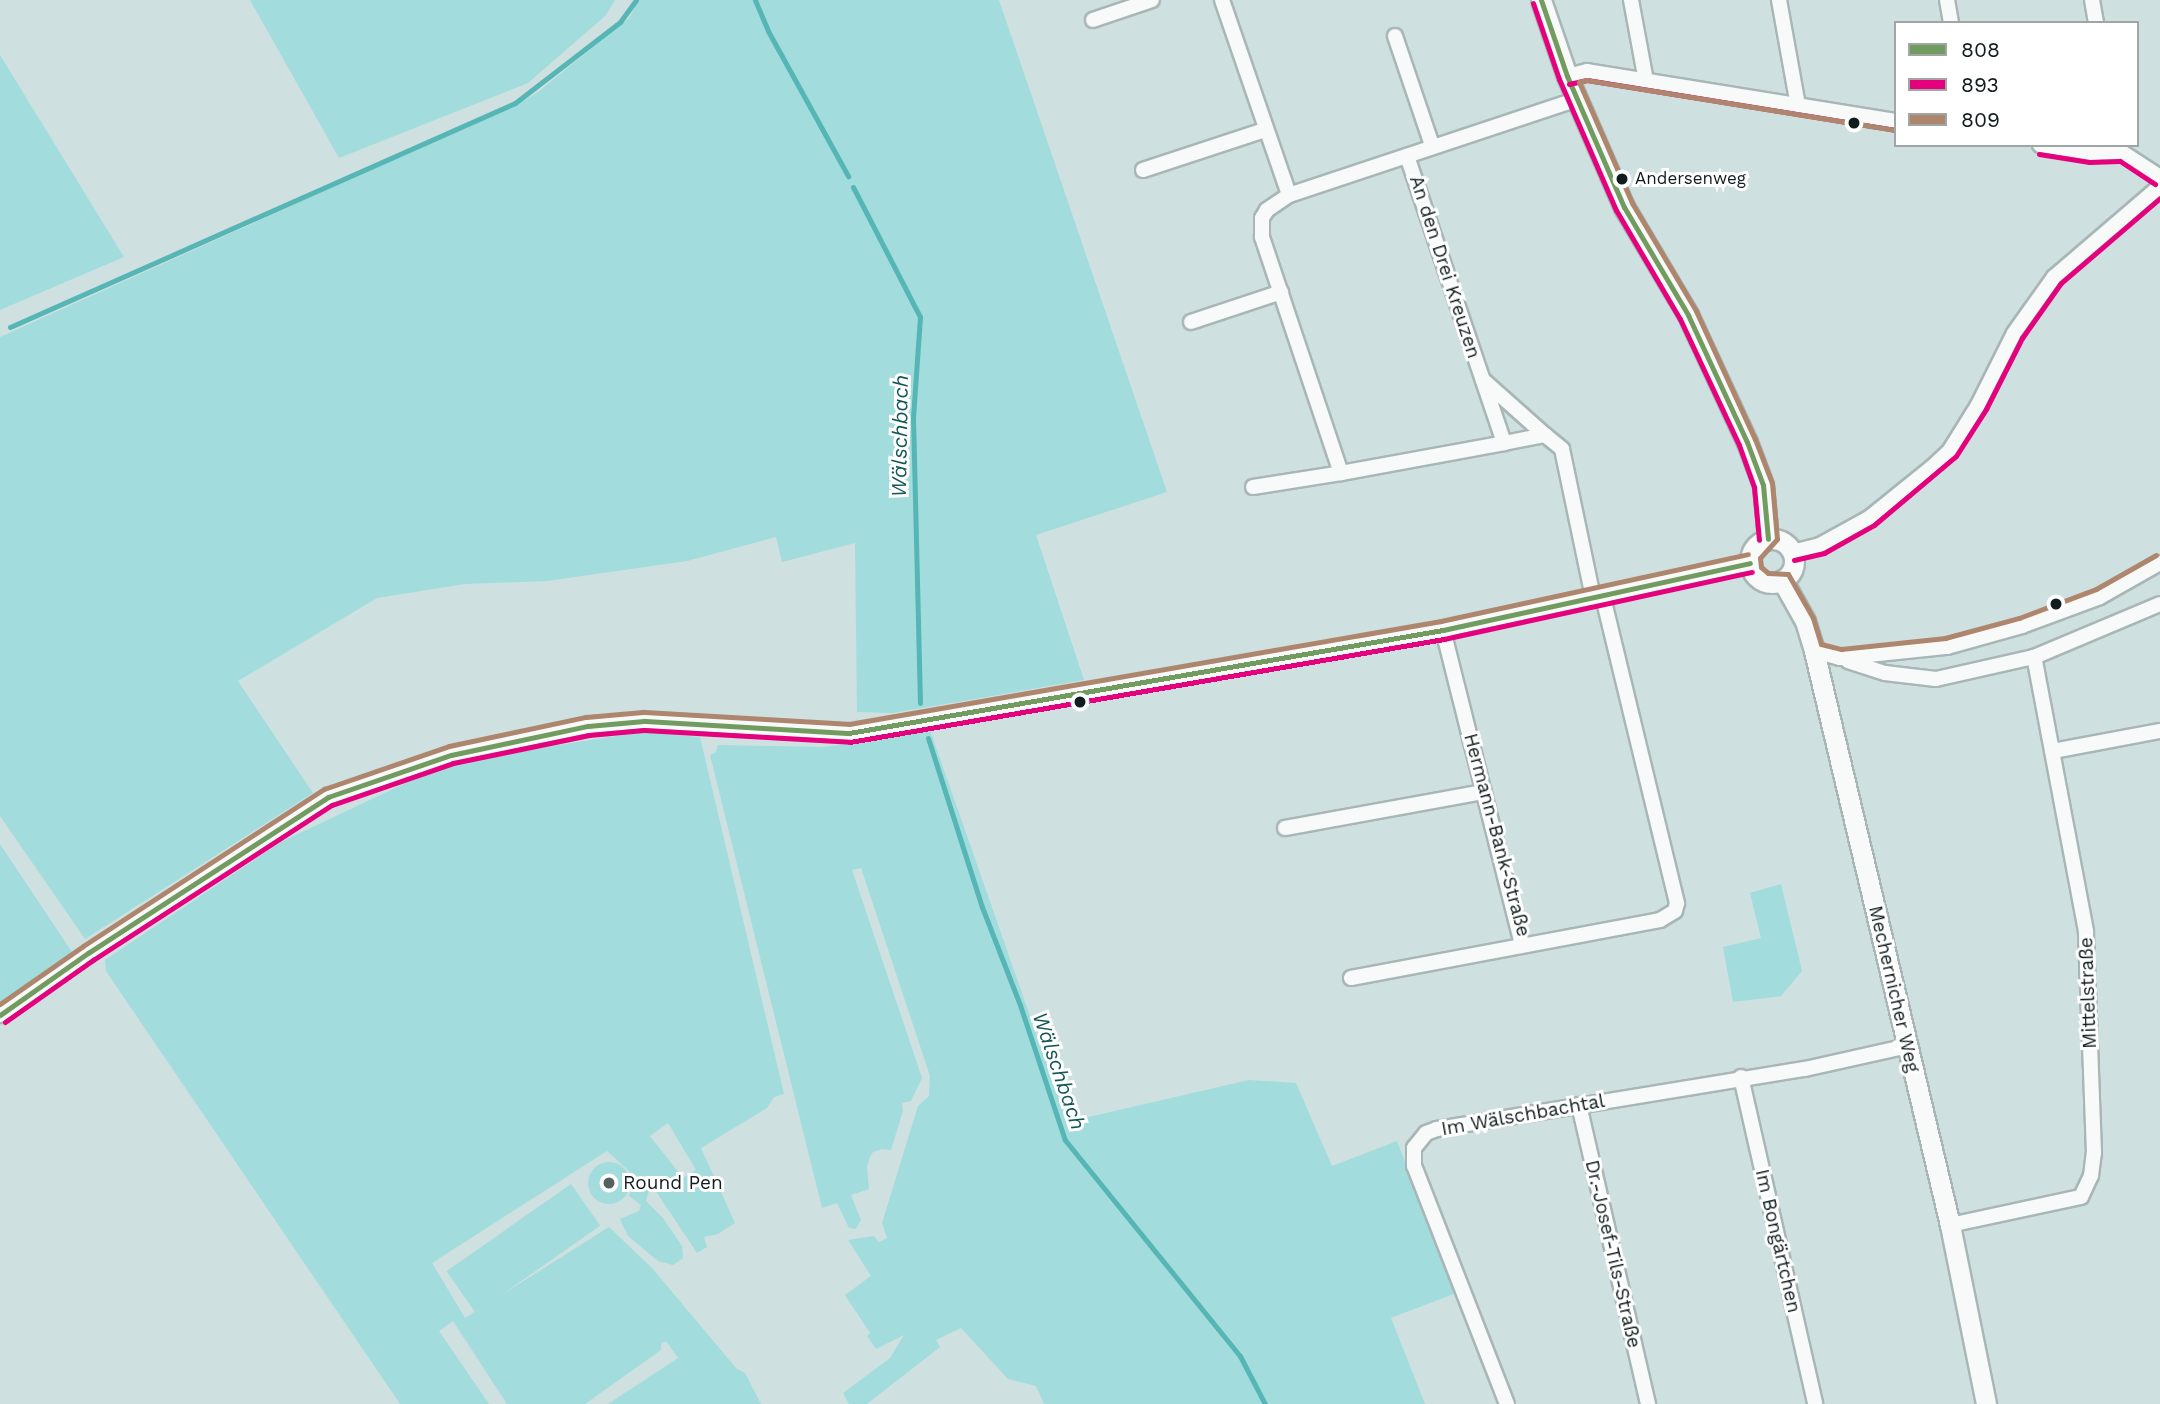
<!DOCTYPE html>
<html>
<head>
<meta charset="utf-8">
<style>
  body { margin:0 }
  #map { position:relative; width:2160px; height:1404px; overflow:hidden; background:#cee0e0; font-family:"Work Sans",sans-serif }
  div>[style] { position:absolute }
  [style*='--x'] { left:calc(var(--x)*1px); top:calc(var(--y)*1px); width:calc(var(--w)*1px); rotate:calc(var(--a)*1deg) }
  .green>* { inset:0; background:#a3dcdc; transform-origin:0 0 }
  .round { border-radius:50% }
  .stream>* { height:5px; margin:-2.5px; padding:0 2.5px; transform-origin:2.5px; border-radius:2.5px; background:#56b5b5 }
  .roads { filter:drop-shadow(2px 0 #a8b6b6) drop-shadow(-2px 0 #a8b6b6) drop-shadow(0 2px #a8b6b6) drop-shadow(0 -2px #a8b6b6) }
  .street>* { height:14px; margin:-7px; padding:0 7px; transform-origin:7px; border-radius:7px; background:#f8fafa }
  .secondary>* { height:19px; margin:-9.5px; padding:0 9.5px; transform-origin:9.5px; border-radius:9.5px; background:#f8fafa }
  .secondary>.ring { margin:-9.5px; padding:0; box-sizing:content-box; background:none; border:19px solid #f8fafa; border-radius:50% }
  .bus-1>* { height:5px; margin:-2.5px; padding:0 2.5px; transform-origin:2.5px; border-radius:2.5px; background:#729c5f }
  .bus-2>* { height:5px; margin:-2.5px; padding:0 2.5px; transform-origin:2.5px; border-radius:2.5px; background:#e5007d }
  .bus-3>* { height:5px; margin:-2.5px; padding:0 2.5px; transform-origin:2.5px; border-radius:2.5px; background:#ae866d }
  .dots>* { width:19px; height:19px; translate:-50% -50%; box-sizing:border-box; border:4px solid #fff; border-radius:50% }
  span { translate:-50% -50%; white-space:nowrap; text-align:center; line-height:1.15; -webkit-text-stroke:6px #fff; paint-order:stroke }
  .bus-label { font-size:17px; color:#111d1d }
  .left { translate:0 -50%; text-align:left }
  .street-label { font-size:19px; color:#111d1d }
  .poi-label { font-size:19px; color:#111d1d }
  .water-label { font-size:21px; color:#135656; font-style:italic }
  .legend { position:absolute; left:1894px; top:21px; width:245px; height:126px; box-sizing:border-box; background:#fff; border:2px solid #a0a5a5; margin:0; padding:9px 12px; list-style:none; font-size:21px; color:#111d1d }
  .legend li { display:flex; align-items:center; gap:14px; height:35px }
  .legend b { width:35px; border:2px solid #a0a5a5 }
</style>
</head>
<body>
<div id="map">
  <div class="green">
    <i style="clip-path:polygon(250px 0,615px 0,605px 16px,528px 83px,339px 158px)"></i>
    <i style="clip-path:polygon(639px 0,999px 0,1167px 492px,1036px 535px,1084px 680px,893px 713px,857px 712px,855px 543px,782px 562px,776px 537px,687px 561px,547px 581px,465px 584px,377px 598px,238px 681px,313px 793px,85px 939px,0 816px,0 337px,516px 105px,538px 92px,629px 18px)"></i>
    <i style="clip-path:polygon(0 55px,124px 257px,0 310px)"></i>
    <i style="clip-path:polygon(930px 730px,1067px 1122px,1249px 1080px,1296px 1083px,1332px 1166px,1397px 1141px,1456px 1293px,1391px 1318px,1425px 1404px,1044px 1404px,1036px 1386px,1008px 1379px,961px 1328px,936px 1340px,940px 1347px,867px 1404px,849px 1404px,843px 1393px,890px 1358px,904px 1335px,876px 1349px,867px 1336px,870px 1333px,845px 1295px,871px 1276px,848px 1240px,874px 1236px,879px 1242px,887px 1238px,882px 1223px,918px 1106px,929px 1096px,930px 1076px,861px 868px,852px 870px,922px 1078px,911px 1101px,902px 1103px,903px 1111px,891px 1150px,882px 1149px,873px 1152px,870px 1157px,867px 1166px,869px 1189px,851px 1195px,861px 1220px,856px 1229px,849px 1228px,837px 1203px,822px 1208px,710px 755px,716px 752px,718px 745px,822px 747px,871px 742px)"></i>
    <i style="clip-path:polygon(evenodd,641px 732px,700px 737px,784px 1094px,774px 1097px,767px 1108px,701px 1148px,735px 1223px,718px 1234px,704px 1237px,707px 1247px,697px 1253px,651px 1184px,646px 1201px,663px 1218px,682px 1246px,683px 1258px,673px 1265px,658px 1261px,628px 1236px,620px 1219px,639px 1211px,641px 1205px,629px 1196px,634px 1180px,629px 1171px,607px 1151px,432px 1263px,465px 1318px,609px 1227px,652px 1268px,736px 1368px,745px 1373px,761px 1404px,608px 1404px,678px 1358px,666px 1341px,661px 1344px,661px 1350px,585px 1404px,507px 1404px,453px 1321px,439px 1331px,489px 1404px,400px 1404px,106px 971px,105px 960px,281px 842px,450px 762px,641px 732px,668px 1123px,696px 1170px,683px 1178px,650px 1136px,668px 1123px)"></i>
    <i style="clip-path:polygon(0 844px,72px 952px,0 1002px)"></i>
    <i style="clip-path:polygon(1781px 884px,1802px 971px,1781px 996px,1733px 1002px,1723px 947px,1761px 938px,1750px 893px)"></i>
    <i class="round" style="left:588px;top:1162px;width:42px;height:42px"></i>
    <i style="left:571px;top:1184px;width:51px;height:152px;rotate:55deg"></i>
  </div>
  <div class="stream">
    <i style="--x:755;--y:0;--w:34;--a:67"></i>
    <i style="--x:768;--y:31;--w:166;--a:61.1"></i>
    <i style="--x:853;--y:187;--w:146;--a:62.7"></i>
    <i style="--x:920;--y:317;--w:100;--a:94"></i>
    <i style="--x:913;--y:417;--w:286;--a:88.6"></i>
    <i style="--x:10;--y:327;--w:552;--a:-23.92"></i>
    <i style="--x:515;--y:103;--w:133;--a:-37.6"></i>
    <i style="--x:620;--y:22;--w:27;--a:-54"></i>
    <i style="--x:928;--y:738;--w:177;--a:72.3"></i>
    <i style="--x:982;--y:907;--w:105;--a:68.8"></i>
    <i style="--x:1020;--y:1005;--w:142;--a:71.6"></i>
    <i style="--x:1065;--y:1140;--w:278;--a:51"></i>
    <i style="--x:1240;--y:1356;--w:54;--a:62.5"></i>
  </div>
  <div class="roads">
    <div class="street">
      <i style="--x:1222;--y:0;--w:206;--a:71"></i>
      <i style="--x:1289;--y:195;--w:304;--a:-18.4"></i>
      <i style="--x:1631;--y:0;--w:82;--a:79.5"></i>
      <i style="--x:1779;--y:0;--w:108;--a:79.8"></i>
      <i style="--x:1947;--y:0;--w:23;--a:80"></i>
      <i style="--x:2092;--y:0;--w:23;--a:80"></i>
      <i style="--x:1093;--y:20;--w:62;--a:-18.7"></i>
      <i style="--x:1395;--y:36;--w:115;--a:71.3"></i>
      <i style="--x:1567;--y:76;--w:21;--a:-14"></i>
      <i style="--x:1587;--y:71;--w:313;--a:9.2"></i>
      <i style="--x:2040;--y:145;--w:51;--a:9.1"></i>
      <i style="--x:2090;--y:153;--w:32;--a:-2"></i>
      <i style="--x:2122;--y:152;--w:45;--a:33.3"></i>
      <i style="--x:1407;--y:156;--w:303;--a:71.3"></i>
      <i style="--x:1504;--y:443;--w:42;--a:-11"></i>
      <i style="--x:1545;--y:435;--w:22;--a:39"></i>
      <i style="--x:1562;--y:449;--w:152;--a:78.2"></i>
      <i style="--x:1143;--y:170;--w:128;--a:-18.2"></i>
      <i style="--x:1289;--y:195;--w:27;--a:146"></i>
      <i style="--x:1267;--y:210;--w:9;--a:122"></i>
      <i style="--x:1262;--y:218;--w:19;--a:90"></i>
      <i style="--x:1262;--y:237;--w:249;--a:71.5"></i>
      <i style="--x:1341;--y:473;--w:166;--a:-10.4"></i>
      <i style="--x:1191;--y:322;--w:95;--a:-18.4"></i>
      <i style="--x:1483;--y:380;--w:83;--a:41.6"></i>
      <i style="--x:1253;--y:487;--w:89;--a:-9"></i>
      <i style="--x:1792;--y:552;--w:29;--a:-14"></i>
      <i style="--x:1820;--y:545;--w:56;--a:-28.9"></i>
      <i style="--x:1869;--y:518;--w:80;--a:-38.9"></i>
      <i style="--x:1931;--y:468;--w:26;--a:-43"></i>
      <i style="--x:1950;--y:450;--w:53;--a:-58.1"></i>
      <i style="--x:1978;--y:405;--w:80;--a:-63.4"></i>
      <i style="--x:2014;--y:333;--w:69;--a:-54.5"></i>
      <i style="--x:2054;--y:277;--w:140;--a:-40.6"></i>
      <i style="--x:1443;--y:630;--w:324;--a:75.9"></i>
      <i style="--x:1814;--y:651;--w:27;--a:15"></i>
      <i style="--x:1840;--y:658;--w:108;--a:-5.9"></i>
      <i style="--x:1947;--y:647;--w:78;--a:-15.6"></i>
      <i style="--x:2022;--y:626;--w:83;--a:-20.4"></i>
      <i style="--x:2100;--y:597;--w:69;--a:-29.5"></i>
      <i style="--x:1848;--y:661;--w:39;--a:18"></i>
      <i style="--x:1885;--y:673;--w:51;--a:6.7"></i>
      <i style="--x:1936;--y:679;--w:100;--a:-12.7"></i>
      <i style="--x:2034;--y:657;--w:137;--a:-22.8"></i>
      <i style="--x:2053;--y:751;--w:109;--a:-10.6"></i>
      <i style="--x:1285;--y:828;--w:202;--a:-10.3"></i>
      <i style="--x:1351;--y:978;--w:314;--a:-10.6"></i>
      <i style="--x:1660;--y:920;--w:17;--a:-31"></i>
      <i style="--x:1675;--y:911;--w:8;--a:-76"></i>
      <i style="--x:1677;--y:903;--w:315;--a:-103.6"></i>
      <i style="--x:0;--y:1015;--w:108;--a:-35.2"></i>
      <i style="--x:88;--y:953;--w:286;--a:-33"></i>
      <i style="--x:328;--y:797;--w:130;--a:-18.9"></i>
      <i style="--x:451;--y:755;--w:140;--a:-12"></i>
      <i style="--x:588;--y:726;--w:56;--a:-5.1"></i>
      <i style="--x:644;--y:721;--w:205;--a:3.4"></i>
      <i style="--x:849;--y:733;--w:603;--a:-9.84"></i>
      <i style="--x:1443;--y:630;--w:314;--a:-12.3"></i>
      <i style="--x:1741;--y:1077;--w:335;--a:77.2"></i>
      <i style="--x:1579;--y:1105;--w:307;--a:77"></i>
      <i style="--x:1950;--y:1225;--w:134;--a:-12.1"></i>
      <i style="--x:2081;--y:1197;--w:23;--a:-65"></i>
      <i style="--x:2091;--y:1176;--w:23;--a:-83"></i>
      <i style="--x:2094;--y:1153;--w:222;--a:-92.1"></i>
      <i style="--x:2086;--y:931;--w:279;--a:-100.7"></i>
      <i style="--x:1507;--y:1404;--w:256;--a:-111.3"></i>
      <i style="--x:1414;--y:1166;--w:18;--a:-90"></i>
      <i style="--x:1414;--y:1148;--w:19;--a:-51"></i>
      <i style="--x:1426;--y:1133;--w:12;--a:-20"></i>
      <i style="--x:1437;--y:1129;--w:373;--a:-9.3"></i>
      <i style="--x:1805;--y:1069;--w:106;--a:-12.6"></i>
    </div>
    <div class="secondary">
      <i style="--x:1541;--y:0;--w:80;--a:71.1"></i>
      <i style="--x:1567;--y:76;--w:143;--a:66.5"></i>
      <i style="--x:1624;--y:207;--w:126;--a:59.3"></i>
      <i style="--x:1688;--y:315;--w:140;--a:65.1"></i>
      <i style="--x:1747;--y:442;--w:46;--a:69.6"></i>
      <i style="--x:1763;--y:485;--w:54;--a:84.7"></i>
      <i class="ring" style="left:1750px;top:539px;width:25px;height:25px"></i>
      <i style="--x:1782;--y:580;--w:47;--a:60.7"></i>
      <i style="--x:1805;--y:621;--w:31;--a:73"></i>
      <i style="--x:1814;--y:651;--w:590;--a:76.67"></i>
      <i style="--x:1950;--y:1225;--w:183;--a:78.6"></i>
    </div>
  </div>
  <div class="bus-1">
    <i style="--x:1541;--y:0;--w:80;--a:71.1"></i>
    <i style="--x:1567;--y:76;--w:143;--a:66.5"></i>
    <i style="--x:1624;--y:207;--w:126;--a:59.3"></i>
    <i style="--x:1688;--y:315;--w:140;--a:65.1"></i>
    <i style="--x:1747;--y:442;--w:46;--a:69.6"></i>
    <i style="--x:1763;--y:485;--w:54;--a:84.7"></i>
    <i style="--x:0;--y:1015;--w:108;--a:-35.2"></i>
    <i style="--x:88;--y:953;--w:286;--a:-33"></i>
    <i style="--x:328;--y:797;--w:130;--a:-18.9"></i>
    <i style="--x:451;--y:755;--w:140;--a:-12"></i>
    <i style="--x:588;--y:726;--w:56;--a:-5.1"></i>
    <i style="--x:644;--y:721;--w:205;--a:3.4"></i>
    <i style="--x:849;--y:733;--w:603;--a:-9.84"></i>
    <i style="--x:1443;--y:630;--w:314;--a:-12.3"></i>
  </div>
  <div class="bus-2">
    <i style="--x:1533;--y:3;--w:80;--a:71.1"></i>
    <i style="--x:1559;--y:79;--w:143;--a:66.5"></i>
    <i style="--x:1616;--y:210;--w:126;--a:59.6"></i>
    <i style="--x:1680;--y:319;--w:139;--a:64.9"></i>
    <i style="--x:1739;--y:445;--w:45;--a:70.3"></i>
    <i style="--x:1754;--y:487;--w:53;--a:84.6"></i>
    <i style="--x:1569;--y:84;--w:18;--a:-13"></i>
    <i style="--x:1587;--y:80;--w:312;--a:9.2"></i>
    <i style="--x:2039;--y:154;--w:51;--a:9.1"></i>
    <i style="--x:2089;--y:162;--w:31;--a:-2"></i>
    <i style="--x:2120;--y:161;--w:42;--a:33.3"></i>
    <i style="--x:1794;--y:560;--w:31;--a:-13"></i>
    <i style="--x:1824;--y:553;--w:57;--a:-29.2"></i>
    <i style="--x:1874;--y:525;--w:107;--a:-40.1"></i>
    <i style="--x:1956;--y:456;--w:56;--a:-57.4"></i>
    <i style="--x:1986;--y:409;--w:80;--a:-63.1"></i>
    <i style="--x:2022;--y:338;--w:67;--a:-54.7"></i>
    <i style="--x:2061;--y:283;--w:130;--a:-40.6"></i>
    <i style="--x:5;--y:1022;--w:108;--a:-35.2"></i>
    <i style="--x:93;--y:960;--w:285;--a:-33"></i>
    <i style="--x:332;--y:805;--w:128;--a:-19.1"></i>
    <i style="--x:453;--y:763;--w:139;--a:-11.6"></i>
    <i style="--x:589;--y:735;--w:55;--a:-5.2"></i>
    <i style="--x:644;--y:730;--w:206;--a:3.3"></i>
    <i style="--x:850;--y:742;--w:603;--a:-9.84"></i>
    <i style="--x:1444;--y:639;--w:315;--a:-12.3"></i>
  </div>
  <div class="bus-3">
    <i style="--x:1895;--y:130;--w:312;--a:-170.8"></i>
    <i style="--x:1587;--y:80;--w:8;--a:166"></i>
    <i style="--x:1579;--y:82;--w:132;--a:66.3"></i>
    <i style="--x:1632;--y:203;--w:126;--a:59.3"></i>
    <i style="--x:1696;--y:311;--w:141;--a:65.3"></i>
    <i style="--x:1755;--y:439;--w:47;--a:68.9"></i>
    <i style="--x:1772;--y:483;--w:56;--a:84.9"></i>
    <i style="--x:1777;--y:539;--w:25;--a:132"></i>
    <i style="--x:1760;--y:558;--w:9;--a:84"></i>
    <i style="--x:1761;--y:567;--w:9;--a:41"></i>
    <i style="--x:1768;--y:573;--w:20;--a:3"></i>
    <i style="--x:1788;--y:574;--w:51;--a:60.4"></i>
    <i style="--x:1813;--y:618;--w:27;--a:73"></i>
    <i style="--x:1821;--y:644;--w:21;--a:14"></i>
    <i style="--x:1841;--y:649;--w:105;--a:-6"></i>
    <i style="--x:1945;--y:638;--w:77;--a:-15.1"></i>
    <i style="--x:2019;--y:618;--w:82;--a:-20.6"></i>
    <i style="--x:2096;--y:589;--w:69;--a:-29.5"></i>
    <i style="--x:0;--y:1004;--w:101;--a:-34.9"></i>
    <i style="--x:83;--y:946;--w:288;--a:-33.1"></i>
    <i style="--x:324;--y:789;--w:132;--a:-19"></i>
    <i style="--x:449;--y:746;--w:140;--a:-12"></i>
    <i style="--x:586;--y:717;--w:57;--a:-5"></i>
    <i style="--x:643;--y:712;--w:206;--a:3.3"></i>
    <i style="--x:849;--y:724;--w:601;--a:-9.87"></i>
    <i style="--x:1441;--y:621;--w:314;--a:-12.3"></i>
  </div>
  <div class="dots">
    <i style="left:1854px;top:123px;background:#111d1d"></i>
    <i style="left:1622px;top:179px;background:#111d1d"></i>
    <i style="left:2056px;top:604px;background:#111d1d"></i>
    <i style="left:1080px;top:702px;background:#111d1d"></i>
    <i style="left:609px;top:1183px;background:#536161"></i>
  </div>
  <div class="bus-label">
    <span class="left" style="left:1635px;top:179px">Andersenweg</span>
  </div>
  <div class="street-label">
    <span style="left:1445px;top:267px;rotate:72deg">An den Drei Kreuzen</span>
    <span style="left:1497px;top:835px;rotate:75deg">Hermann-Bank-Straße</span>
    <span style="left:1894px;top:989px;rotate:77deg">Mechernicher Weg</span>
    <span style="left:2088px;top:993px;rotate:-92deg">Mittelstraße</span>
    <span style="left:1523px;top:1115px;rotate:-10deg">Im Wälschbachtal</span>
    <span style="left:1778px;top:1241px;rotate:77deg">Im Bongärtchen</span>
    <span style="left:1613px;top:1254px;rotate:77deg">Dr.-Josef-Tils-Straße</span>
  </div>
  <div class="poi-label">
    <span class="left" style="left:623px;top:1183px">Round Pen</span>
  </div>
  <div class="water-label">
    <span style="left:900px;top:436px;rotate:-89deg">Wälschbach</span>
    <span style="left:1059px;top:1071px;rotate:71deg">Wälschbach</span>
  </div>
  <ul class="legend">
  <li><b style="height:9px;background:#729c5f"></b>808</li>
  <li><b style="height:9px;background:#e5007d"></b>893</li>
  <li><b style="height:9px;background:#ae866d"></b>809</li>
  </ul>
</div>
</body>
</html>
